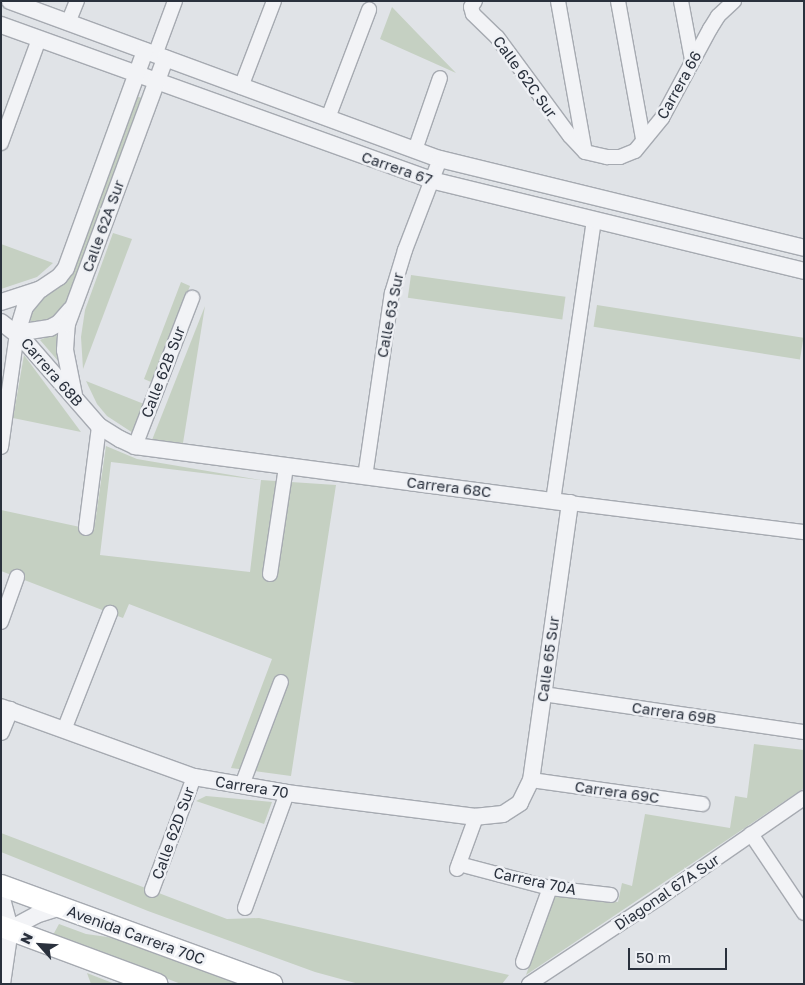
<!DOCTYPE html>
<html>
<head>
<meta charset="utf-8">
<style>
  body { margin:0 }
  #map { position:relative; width:805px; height:985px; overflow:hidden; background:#e0e3e7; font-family:"Golos Text",sans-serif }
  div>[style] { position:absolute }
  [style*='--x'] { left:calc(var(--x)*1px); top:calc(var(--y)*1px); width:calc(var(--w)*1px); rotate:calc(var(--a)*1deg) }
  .green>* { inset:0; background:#c5d0c2; transform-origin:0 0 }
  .roads { filter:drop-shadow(1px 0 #a6aab1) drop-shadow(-1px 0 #a6aab1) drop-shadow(0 1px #a6aab1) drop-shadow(0 -1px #a6aab1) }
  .minor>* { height:14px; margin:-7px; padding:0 7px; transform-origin:7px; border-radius:7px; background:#f2f3f6 }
  .tertiary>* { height:16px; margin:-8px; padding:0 8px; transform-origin:8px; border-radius:8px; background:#f2f3f6 }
  .primary>* { height:21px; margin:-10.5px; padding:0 10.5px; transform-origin:10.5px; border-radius:10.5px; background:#fff }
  span { translate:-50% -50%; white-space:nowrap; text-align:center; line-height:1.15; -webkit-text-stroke:5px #eff1f5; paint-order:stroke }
  .street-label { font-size:15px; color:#2a313d }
  .frame { position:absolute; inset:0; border:2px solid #2a313d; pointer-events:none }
  .north { position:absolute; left:15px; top:920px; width:50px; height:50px; -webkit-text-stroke:4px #eff1f5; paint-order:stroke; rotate:296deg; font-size:14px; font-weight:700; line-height:20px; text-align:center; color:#2a313d }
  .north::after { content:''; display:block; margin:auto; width:18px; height:22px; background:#2a313d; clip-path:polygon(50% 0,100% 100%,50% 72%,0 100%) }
  .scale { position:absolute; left:628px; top:948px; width:99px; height:22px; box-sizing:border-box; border:2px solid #2a313d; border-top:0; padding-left:6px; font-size:15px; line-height:18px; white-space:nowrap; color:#2a313d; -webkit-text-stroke:4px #eff1f5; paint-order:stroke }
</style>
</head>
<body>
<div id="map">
  <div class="green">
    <i style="clip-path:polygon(392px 7px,418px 34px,456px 73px,380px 39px)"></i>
    <i style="clip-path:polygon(136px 96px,142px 98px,67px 302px,58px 315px,44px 323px,31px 321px,29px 316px,37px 300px,55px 287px)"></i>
    <i style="clip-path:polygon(113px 233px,132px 239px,83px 369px,81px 337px,85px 310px)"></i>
    <i style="clip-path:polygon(1px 244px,53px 263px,37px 277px,1px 289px)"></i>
    <i style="left:411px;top:275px;width:156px;height:23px;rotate:8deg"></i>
    <i style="clip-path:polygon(181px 282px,190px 286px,151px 382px,144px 379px)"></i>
    <i style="left:597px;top:305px;width:209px;height:22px;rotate:9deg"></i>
    <i style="clip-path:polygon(205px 306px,183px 443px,152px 440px)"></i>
    <i style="clip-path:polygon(60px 331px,58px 351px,59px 362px,40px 340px)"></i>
    <i style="clip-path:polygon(24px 355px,81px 432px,13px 418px)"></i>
    <i style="clip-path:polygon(86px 381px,144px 404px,133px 433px,107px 416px,97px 404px)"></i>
    <i style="clip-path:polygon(evenodd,106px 446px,137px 459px,261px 480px,336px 485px,291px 776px,231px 768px,272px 659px,129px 604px,123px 618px,1px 571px,1px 510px,94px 530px,106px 446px,111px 462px,261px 480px,250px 572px,100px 555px,111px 462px)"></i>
    <i style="clip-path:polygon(754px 744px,804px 750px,804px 788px,526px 975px,556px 891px,618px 902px,622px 883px,632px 886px,645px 814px,730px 828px,735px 796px,747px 798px)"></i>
    <i style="clip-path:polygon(206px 796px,272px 802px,264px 824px,196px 801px)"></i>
    <i style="clip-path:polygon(1px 833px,227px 919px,259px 918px,509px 975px,502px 984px,359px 984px,315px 972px,148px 911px,1px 852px)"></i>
    <i style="clip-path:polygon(59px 924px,86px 934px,115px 938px,244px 984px,181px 984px,53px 935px)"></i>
    <i style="clip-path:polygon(87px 973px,115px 984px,91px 984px)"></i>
  </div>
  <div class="roads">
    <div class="minor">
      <i style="--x:475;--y:1;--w:7;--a:124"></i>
      <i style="--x:471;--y:7;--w:7;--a:74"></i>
      <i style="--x:473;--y:14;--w:33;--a:44"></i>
      <i style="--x:497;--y:37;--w:123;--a:53.6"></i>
      <i style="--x:570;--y:136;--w:22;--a:47"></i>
      <i style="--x:585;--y:152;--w:23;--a:13"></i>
      <i style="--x:607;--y:157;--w:13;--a:0"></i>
      <i style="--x:620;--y:157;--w:16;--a:-22"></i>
      <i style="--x:635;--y:151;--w:43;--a:-50.7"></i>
      <i style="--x:662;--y:118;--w:101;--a:-61.7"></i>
      <i style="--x:710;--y:29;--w:15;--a:-58"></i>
      <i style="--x:718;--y:16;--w:22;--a:-43"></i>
      <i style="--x:558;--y:1;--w:153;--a:79.9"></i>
      <i style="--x:618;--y:1;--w:139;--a:79.7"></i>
      <i style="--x:681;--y:1;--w:60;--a:79.4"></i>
      <i style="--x:68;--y:23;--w:24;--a:-68"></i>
      <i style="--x:155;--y:55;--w:58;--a:-69.7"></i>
      <i style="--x:241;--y:87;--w:92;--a:-69"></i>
      <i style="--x:328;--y:118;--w:116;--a:-69.2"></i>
      <i style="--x:1;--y:143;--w:111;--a:-69.9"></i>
      <i style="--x:415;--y:150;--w:76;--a:-70.9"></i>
      <i style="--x:135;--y:446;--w:159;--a:-68.9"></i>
      <i style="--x:1;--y:447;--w:115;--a:-82"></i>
      <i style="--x:365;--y:477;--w:186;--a:-81.7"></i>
      <i style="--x:392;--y:293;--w:45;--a:-73.2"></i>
      <i style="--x:405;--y:250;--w:97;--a:-69"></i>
      <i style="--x:553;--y:501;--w:284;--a:-81.7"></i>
      <i style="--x:570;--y:503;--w:236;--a:7.1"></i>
      <i style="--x:86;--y:528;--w:103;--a:-82.7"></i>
      <i style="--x:270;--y:574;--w:108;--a:-81.5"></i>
      <i style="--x:1;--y:622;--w:48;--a:-70.4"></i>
      <i style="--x:543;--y:694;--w:264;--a:8.3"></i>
      <i style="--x:64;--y:730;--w:126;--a:-68.5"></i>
      <i style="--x:531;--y:780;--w:173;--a:8"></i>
      <i style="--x:242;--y:785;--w:110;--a:-69.3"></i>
      <i style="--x:751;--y:834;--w:95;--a:56.1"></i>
      <i style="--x:459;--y:864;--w:94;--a:14.8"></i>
      <i style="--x:550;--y:888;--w:61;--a:6.5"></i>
      <i style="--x:457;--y:869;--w:55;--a:-69.9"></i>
      <i style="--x:152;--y:890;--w:121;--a:-69.6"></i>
      <i style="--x:245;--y:908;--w:122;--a:-69.9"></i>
      <i style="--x:523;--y:962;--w:79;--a:-70"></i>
      <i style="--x:529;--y:984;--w:156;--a:-33.5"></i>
      <i style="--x:659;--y:898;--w:176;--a:-34.6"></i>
    </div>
    <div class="tertiary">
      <i style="--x:10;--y:1;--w:458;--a:20.2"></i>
      <i style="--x:440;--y:159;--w:375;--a:13.7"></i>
      <i style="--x:1;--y:25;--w:457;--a:19.8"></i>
      <i style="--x:431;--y:180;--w:384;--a:13.7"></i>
      <i style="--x:1;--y:302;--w:42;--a:-18"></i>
      <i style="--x:41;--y:289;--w:22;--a:-34"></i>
      <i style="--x:59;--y:277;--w:11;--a:-52"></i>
      <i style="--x:66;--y:268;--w:231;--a:-70"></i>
      <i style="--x:1;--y:322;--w:29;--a:38"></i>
      <i style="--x:24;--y:340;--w:114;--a:48.9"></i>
      <i style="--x:99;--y:426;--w:25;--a:32"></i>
      <i style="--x:120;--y:439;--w:17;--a:25"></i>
      <i style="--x:135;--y:446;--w:439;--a:7.5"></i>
      <i style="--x:570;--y:503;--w:280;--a:98"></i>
      <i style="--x:531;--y:780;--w:25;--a:116"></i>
      <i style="--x:520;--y:803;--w:20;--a:147"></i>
      <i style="--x:503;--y:814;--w:27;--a:174"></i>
      <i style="--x:476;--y:817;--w:191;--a:-172.8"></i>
      <i style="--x:287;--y:793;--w:94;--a:-170.2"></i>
      <i style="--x:194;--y:777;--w:205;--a:-160.1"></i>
      <i style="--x:17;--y:333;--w:33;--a:-9"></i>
      <i style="--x:50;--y:328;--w:10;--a:-29"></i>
      <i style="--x:59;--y:323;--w:18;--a:-49"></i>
      <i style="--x:17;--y:333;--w:27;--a:-73"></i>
      <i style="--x:25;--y:307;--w:23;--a:-50"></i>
      <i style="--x:74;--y:395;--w:46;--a:-101.3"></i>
      <i style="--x:65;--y:350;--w:26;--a:-86"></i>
      <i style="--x:67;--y:324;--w:283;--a:-69.7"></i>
      <i style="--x:1;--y:732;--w:24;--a:-68"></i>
      <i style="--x:1;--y:895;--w:35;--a:75"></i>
      <i style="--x:10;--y:929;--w:56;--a:98.3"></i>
      <i style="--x:10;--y:929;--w:30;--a:-28"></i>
      <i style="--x:36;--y:915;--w:25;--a:-18"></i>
    </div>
    <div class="primary">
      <i style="--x:1;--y:885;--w:288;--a:20.1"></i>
      <i style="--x:1;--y:926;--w:166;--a:20.4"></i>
    </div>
  </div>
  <div class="street-label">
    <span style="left:525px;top:77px;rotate:54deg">Calle 62C Sur</span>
    <span style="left:679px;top:85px;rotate:-61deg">Carrera 66</span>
    <span style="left:397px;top:168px;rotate:19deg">Carrera 67</span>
    <span style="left:103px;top:226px;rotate:-70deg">Calle 62A Sur</span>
    <span style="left:390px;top:315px;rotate:-79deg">Calle 63 Sur</span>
    <span style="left:52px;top:372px;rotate:49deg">Carrera 68B</span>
    <span style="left:163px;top:372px;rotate:-69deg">Calle 62B Sur</span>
    <span style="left:449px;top:487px;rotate:7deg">Carrera 68C</span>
    <span style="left:548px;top:659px;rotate:-82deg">Calle 65 Sur</span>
    <span style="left:674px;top:713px;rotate:8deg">Carrera 69B</span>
    <span style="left:252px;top:787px;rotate:9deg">Carrera 70</span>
    <span style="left:617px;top:792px;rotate:8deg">Carrera 69C</span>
    <span style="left:173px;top:833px;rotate:-70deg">Calle 62D Sur</span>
    <span style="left:535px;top:881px;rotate:12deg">Carrera 70A</span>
    <span style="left:667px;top:892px;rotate:-34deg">Diagonal 67A Sur</span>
    <span style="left:136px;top:935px;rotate:20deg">Avenida Carrera 70C</span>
  </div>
  <div class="frame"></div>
  <div class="north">N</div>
  <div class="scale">50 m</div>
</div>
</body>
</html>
